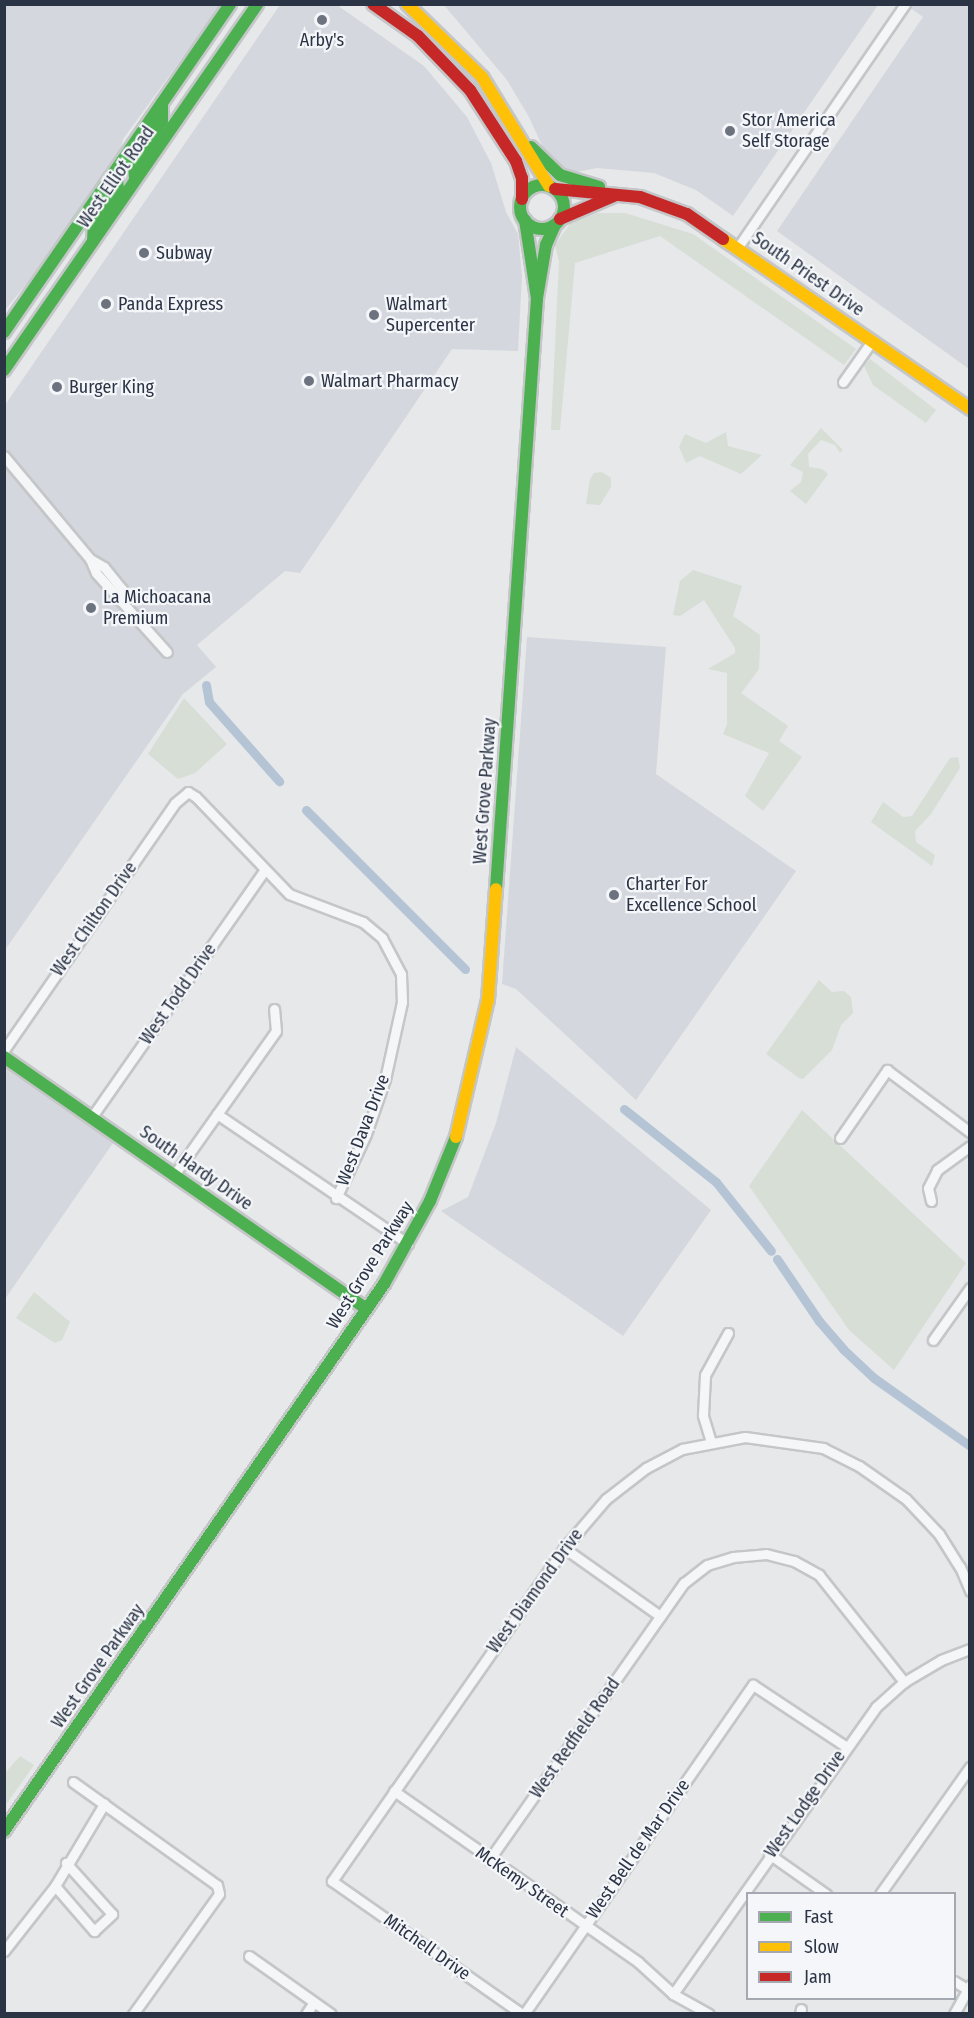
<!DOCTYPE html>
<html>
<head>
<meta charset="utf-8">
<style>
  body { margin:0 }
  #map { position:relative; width:974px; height:2018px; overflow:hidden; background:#e6e8ea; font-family:"Fira Sans Condensed",sans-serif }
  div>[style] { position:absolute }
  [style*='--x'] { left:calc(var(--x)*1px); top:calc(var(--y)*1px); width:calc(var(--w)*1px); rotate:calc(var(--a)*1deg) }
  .built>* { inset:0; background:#d4d7dd }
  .green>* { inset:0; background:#d6ded6 }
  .canal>* { height:9px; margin:-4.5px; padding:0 4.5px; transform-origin:4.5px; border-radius:4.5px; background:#b4c4d5 }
  .roads { filter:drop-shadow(2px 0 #c4c6c8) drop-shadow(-2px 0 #c4c6c8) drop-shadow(0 2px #c4c6c8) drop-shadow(0 -2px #c4c6c8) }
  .street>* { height:9px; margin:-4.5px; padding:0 4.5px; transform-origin:4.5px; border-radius:4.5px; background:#f5f6f7 }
  .fast>* { height:12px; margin:-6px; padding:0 6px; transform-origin:6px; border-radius:6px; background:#4caf50 }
  .fast>.ring { margin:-6px; padding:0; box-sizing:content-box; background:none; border:12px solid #4caf50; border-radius:50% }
  .slow>* { height:12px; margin:-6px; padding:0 6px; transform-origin:6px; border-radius:6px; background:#ffc107 }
  .jam>* { height:12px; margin:-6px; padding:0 6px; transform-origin:6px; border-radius:6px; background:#c62828 }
  .dots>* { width:16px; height:16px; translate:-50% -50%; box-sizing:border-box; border:3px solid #f4f6f9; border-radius:50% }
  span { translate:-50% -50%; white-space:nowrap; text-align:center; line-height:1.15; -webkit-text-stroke:4.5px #f4f6f9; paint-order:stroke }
  .poi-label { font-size:18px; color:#2b3445 }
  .left { translate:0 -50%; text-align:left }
  .street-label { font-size:18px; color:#2b3445 }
  .frame { position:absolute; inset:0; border:6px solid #2b3445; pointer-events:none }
  .legend { position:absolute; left:746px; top:1892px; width:210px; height:108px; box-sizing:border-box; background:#f4f6f9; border:2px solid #a4a8b1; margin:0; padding:8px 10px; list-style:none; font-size:18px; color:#2b3445 }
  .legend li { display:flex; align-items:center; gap:12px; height:30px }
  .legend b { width:30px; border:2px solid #a4a8b1 }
</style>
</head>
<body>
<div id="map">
  <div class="built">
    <i style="clip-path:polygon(5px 4px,221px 5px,123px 139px,120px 152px,46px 260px,5px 310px)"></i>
    <i style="clip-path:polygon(280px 5px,337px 5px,424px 66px,467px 117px,491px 163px,506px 212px,518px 234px,522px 276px,518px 351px,452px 349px,300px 573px,285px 571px,197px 645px,216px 667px,183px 694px,5px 950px,5px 405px)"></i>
    <i style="clip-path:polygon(444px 5px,878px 5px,733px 216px,696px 190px,654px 173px,597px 168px,556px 176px,529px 117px,507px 80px)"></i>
    <i style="clip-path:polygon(906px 5px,969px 5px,969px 369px,777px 231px,923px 17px)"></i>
    <i style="clip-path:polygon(527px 637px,666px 647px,656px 774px,796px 871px,636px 1100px,516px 989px,502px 984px)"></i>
    <i style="clip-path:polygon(516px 1047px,711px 1210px,623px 1336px,441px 1211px,468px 1197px,496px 1123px)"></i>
    <i style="clip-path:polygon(5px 1069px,113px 1143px,5px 1299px)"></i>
  </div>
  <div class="green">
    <i style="clip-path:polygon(597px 213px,625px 213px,693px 234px,856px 349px,844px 365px,660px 236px,575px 263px,560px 430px,551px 430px,559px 261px,555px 245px,570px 224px)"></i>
    <i style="clip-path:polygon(870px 359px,936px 410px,926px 423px,873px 385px,864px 366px)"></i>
    <i style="clip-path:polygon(821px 428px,843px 450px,840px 453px,835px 445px,821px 440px,808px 454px,809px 467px,822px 469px,828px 474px,806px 504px,790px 491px,801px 482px,803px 472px,790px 465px)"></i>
    <i style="clip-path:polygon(726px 432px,728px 446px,762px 455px,741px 474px,700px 456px,686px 463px,679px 447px,685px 434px,706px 443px)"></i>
    <i style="clip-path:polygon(602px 472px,611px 478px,611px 487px,600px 505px,586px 504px,590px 479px,594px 473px)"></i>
    <i style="clip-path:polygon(693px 570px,742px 586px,733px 616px,760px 635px,760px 648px,759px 669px,741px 693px,788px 726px,779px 741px,802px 757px,763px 811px,745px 796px,769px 753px,723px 734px,727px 724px,727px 673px,708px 669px,735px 653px,735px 648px,704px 600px,680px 616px,673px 615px,680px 581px)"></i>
    <i style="clip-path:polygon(184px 698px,227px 744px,195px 773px,178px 779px,148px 754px)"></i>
    <i style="clip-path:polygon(958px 757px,960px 768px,931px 814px,915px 831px,916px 842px,935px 855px,932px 866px,871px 822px,883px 802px,903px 817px,912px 816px,950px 758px)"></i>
    <i style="clip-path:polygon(819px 980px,832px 992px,844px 991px,851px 997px,853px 1013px,841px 1025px,832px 1050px,803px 1079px,799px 1078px,766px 1054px)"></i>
    <i style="clip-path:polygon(802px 1110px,966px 1263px,894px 1370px,849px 1330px,749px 1186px)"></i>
    <i style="clip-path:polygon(34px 1292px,70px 1322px,62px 1340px,55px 1343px,16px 1318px)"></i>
    <i style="clip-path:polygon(20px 1756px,34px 1765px,5px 1806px,5px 1773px)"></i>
  </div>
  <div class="canal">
    <i style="--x:206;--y:685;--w:17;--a:80"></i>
    <i style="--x:209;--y:702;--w:106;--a:48.5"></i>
    <i style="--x:306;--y:810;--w:225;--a:45"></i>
    <i style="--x:624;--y:1109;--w:117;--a:38.4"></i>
    <i style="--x:716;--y:1182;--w:88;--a:51.4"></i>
    <i style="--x:777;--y:1259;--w:75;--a:55.9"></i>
    <i style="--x:819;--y:1321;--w:37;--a:49"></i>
    <i style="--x:843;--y:1349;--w:42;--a:43.1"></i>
    <i style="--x:874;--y:1378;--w:118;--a:35.3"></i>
  </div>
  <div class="roads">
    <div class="street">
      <i style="--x:738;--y:247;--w:295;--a:-55.5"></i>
      <i style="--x:843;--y:382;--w:50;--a:-54.7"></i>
      <i style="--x:4;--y:456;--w:134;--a:50.1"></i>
      <i style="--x:90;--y:559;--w:15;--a:67"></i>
      <i style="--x:96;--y:573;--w:106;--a:48.1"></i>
      <i style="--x:90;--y:559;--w:16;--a:30"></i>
      <i style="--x:104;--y:567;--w:28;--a:51"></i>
      <i style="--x:122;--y:589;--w:10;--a:84"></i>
      <i style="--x:4;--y:1050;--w:300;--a:-55.3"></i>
      <i style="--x:175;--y:803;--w:17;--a:-40"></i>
      <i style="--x:188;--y:792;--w:9;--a:32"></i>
      <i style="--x:196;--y:797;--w:134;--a:46.2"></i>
      <i style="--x:289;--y:894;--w:79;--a:20.7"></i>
      <i style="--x:363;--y:922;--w:25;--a:40"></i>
      <i style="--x:382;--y:938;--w:41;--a:62.2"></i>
      <i style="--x:401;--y:974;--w:28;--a:88"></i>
      <i style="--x:402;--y:1002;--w:79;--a:102.4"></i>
      <i style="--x:385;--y:1079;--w:58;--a:109.1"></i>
      <i style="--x:366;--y:1134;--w:71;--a:115.1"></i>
      <i style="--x:217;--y:1114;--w:231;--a:34.2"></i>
      <i style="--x:91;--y:1118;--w:302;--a:-55"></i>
      <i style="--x:840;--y:1138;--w:83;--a:-55.3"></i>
      <i style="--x:887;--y:1070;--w:104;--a:36.8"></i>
      <i style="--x:174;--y:1175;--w:176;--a:-54.7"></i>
      <i style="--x:276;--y:1031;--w:22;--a:-95"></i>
      <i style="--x:931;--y:1201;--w:13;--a:-103"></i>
      <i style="--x:928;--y:1188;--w:20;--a:-63"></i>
      <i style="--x:937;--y:1170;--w:41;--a:-36"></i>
      <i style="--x:933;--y:1340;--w:64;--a:-54.6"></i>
      <i style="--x:711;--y:1442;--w:28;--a:-107"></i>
      <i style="--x:703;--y:1415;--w:40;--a:-87.1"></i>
      <i style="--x:705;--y:1375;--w:48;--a:-61.3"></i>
      <i style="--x:564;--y:1548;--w:118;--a:35.3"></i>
      <i style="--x:73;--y:1782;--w:177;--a:35.6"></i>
      <i style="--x:217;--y:1885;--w:9;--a:77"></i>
      <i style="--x:219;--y:1894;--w:148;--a:125.6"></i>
      <i style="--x:394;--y:1791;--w:298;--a:35"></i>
      <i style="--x:638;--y:1962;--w:47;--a:42.4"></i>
      <i style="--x:673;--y:1994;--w:41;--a:29.1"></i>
      <i style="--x:769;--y:1854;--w:70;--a:35.1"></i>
      <i style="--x:489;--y:1860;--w:339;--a:-54.9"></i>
      <i style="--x:684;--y:1583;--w:29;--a:-38"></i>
      <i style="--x:707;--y:1565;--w:27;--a:-17"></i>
      <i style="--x:733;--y:1557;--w:33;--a:-5"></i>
      <i style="--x:766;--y:1554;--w:29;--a:14"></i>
      <i style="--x:794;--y:1561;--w:29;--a:29"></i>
      <i style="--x:819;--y:1575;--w:137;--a:51.5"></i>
      <i style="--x:55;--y:1886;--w:60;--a:49.1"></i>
      <i style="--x:94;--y:1931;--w:25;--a:-43"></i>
      <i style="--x:112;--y:1914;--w:69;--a:-132"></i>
      <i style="--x:880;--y:1894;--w:156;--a:-54.7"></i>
      <i style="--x:4;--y:1951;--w:83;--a:-51.9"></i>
      <i style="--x:55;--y:1886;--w:96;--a:-59.1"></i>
      <i style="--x:249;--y:1956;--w:100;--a:35.3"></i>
      <i style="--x:954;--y:1981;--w:19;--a:32"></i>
      <i style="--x:673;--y:1994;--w:352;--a:-54.7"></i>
      <i style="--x:876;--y:1707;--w:38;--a:-42"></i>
      <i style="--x:904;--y:1682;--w:43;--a:-30.7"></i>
      <i style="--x:941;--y:1660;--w:31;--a:-21"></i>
      <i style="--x:306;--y:2014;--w:14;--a:-56"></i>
      <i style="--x:522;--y:2014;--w:232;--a:-145"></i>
      <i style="--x:332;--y:1881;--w:406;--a:-55.1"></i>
      <i style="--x:564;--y:1548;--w:65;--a:-49.4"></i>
      <i style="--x:606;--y:1499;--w:51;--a:-37.8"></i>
      <i style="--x:646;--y:1468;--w:41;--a:-27.8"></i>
      <i style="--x:682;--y:1449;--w:64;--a:-10.8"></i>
      <i style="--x:745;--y:1437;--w:79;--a:8"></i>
      <i style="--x:823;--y:1448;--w:40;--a:26.6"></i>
      <i style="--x:859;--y:1466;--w:57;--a:35.1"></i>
      <i style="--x:906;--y:1499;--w:48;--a:46.7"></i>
      <i style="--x:939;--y:1534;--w:39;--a:58"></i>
      <i style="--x:960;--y:1567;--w:26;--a:67"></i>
      <i style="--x:524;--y:2014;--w:401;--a:-55.2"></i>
      <i style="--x:753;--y:1685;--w:110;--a:33.5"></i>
      <i style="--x:800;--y:2014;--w:5;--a:-79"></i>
      <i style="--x:954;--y:2014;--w:33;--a:-61"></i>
    </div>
    <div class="fast">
      <i style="--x:531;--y:147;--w:40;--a:44"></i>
      <i style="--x:560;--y:175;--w:41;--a:17.1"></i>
      <i style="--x:135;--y:180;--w:17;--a:-93"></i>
      <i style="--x:134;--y:163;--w:50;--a:-56.3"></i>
      <i style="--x:162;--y:121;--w:18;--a:-90"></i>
      <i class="ring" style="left:520px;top:185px;width:32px;height:32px"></i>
      <i style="--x:525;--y:220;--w:79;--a:81.3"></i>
      <i style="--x:93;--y:241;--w:17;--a:-87"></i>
      <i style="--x:94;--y:224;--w:42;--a:-55.6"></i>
      <i style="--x:118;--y:189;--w:18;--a:-96"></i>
      <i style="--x:4;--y:332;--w:398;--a:-55.4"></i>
      <i style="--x:4;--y:370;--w:445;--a:-55.3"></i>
      <i style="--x:496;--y:889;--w:592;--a:-86.03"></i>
      <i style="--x:537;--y:298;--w:54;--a:-80.4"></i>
      <i style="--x:546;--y:245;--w:22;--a:-66"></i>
      <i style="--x:4;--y:1057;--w:441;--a:34.8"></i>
      <i style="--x:4;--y:1831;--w:666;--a:-55.21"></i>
      <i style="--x:384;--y:1284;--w:95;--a:-61"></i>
      <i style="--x:430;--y:1201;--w:69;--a:-67.9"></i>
    </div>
    <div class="slow">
      <i style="--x:407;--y:4;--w:105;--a:44.2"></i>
      <i style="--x:482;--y:77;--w:128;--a:58.4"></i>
      <i style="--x:723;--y:239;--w:300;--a:34.5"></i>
      <i style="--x:456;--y:1137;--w:141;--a:-76.9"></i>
      <i style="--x:488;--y:1000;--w:111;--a:-85.9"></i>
    </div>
    <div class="jam">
      <i style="--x:373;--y:4;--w:55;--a:35.4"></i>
      <i style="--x:418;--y:36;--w:75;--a:46.1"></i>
      <i style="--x:470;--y:90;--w:85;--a:57.1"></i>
      <i style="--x:516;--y:161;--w:18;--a:71"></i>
      <i style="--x:522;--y:178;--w:21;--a:90"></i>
      <i style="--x:555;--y:189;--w:85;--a:5.4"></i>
      <i style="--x:640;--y:197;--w:50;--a:19.9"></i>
      <i style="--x:687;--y:214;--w:44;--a:34.8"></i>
      <i style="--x:560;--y:219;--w:59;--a:-23.1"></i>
    </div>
  </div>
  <div class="dots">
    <i style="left:322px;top:20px;background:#6c737f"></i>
    <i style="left:730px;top:131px;background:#6c737f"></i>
    <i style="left:144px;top:253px;background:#6c737f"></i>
    <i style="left:106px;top:304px;background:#6c737f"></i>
    <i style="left:374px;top:315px;background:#6c737f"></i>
    <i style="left:309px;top:381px;background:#6c737f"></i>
    <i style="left:57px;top:387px;background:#6c737f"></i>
    <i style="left:91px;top:608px;background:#6c737f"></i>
    <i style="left:614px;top:895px;background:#6c737f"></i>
  </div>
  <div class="poi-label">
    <span style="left:322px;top:40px">Arby's</span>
    <span class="left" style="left:742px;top:131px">Stor America<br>Self Storage</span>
    <span class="left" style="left:156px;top:253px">Subway</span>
    <span class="left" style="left:118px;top:304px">Panda Express</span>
    <span class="left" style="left:386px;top:315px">Walmart<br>Supercenter</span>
    <span class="left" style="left:321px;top:381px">Walmart Pharmacy</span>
    <span class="left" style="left:69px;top:387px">Burger King</span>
    <span class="left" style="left:103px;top:608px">La Michoacana<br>Premium</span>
    <span class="left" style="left:626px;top:895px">Charter For<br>Excellence School</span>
  </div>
  <div class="street-label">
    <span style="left:116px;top:177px;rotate:-55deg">West Elliot Road</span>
    <span style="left:808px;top:274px;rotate:35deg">South Priest Drive</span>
    <span style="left:485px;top:791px;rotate:-86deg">West Grove Parkway</span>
    <span style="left:94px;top:919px;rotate:-55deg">West Chilton Drive</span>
    <span style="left:178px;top:994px;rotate:-55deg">West Todd Drive</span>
    <span style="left:363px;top:1130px;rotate:-69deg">West Dava Drive</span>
    <span style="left:196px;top:1168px;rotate:35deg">South Hardy Drive</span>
    <span style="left:370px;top:1265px;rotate:-58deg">West Grove Parkway</span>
    <span style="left:535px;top:1591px;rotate:-54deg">West Diamond Drive</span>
    <span style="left:98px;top:1666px;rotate:-55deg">West Grove Parkway</span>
    <span style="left:575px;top:1738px;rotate:-55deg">West Redfield Road</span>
    <span style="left:805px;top:1804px;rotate:-55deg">West Lodge Drive</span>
    <span style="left:638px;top:1849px;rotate:-55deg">West Bell de Mar Drive</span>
    <span style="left:522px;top:1882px;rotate:35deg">McKemy Street</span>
    <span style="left:427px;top:1947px;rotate:35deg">Mitchell Drive</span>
  </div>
  <div class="frame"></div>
  <ul class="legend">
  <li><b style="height:8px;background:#4caf50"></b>Fast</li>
  <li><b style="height:8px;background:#ffc107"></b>Slow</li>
  <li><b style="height:8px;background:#c62828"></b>Jam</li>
  </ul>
</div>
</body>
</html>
